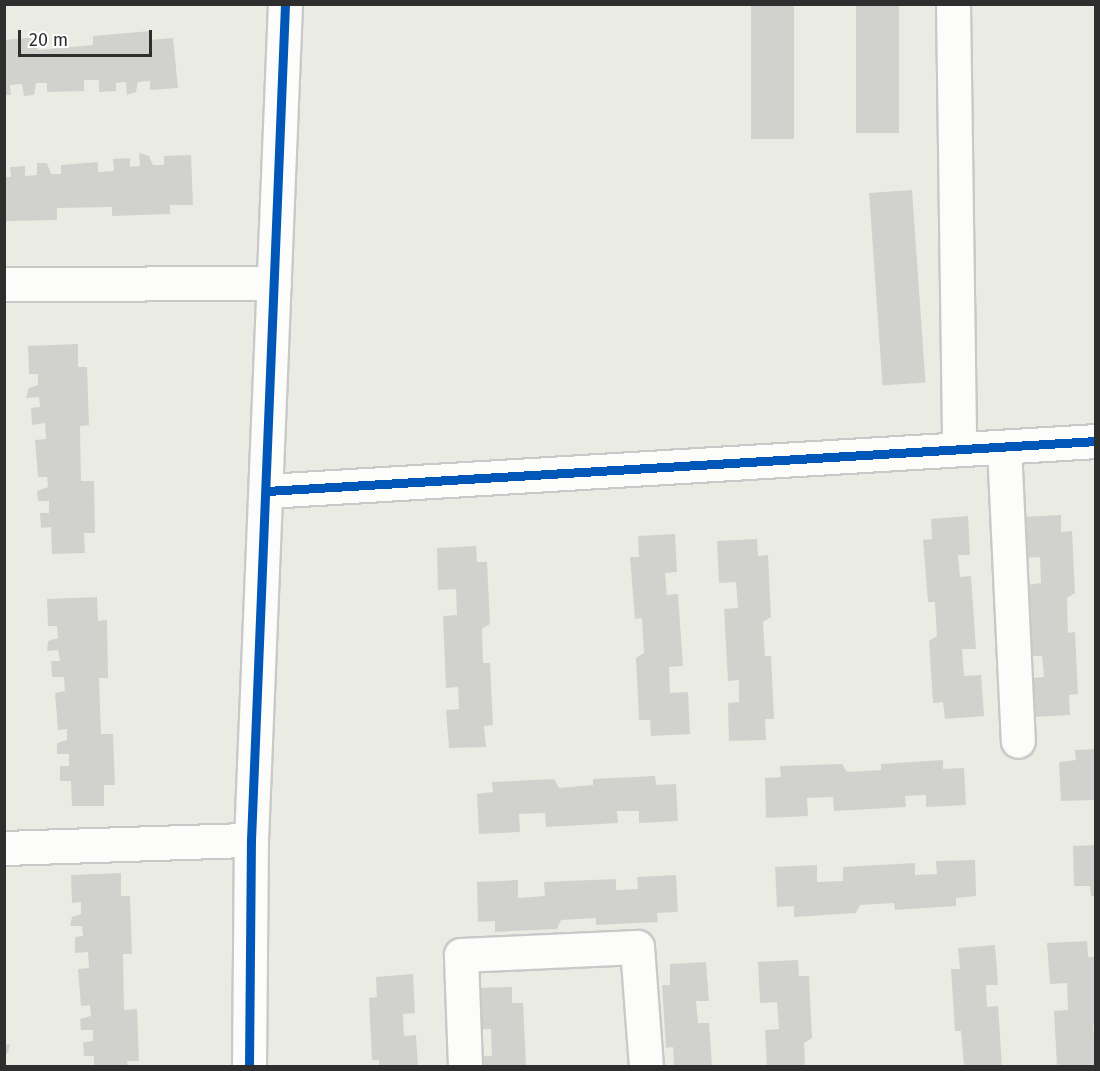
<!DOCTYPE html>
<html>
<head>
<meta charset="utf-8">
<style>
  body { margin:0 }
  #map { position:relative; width:1100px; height:1071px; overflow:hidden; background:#eaece4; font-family:"Fira Sans",sans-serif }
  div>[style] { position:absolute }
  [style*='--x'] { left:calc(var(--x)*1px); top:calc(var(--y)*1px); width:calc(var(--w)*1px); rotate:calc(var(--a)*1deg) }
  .building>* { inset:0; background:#d1d2cd; transform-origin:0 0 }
  .roads { filter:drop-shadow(2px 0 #cac9c9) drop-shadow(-2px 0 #cac9c9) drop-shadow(0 2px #cac9c9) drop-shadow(0 -2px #cac9c9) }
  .minor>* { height:33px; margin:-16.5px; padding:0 16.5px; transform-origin:16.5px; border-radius:16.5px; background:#fcfcfb }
  .cycleway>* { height:9px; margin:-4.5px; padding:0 4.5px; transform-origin:4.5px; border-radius:4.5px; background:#0057b8 }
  span { translate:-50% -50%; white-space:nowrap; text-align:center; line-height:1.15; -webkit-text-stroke:5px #fff; paint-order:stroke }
  .frame { position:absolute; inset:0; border:6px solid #2e2e2e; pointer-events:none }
  .scale { position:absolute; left:18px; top:30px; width:134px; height:27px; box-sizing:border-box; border:3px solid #2e2e2e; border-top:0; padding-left:8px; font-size:18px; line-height:21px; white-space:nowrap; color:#2e2e2e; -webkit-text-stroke:4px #fff; paint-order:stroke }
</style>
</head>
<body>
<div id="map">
  <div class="building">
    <i style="left:751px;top:4px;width:43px;height:135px"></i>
    <i style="left:856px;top:4px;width:43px;height:129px"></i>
    <i style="clip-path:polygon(150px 31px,150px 40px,173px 38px,178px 88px,150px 90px,150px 81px,138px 82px,136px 92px,127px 95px,126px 82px,116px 83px,116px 91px,99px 92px,99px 80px,84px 80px,84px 91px,47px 92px,47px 83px,36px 83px,34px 95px,24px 96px,22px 84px,10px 85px,11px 95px,4px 95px,4px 40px,37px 37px,38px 50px,93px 45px,93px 36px)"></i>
    <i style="clip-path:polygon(139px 153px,149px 156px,153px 165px,164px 165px,164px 156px,191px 155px,193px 205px,170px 205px,170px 214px,112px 216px,112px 207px,57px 208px,57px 220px,6px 221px,4px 177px,11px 177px,10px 167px,25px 166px,25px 176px,37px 175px,37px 163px,47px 163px,51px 174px,61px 174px,61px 165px,98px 162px,98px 172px,114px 171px,113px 159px,130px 158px,130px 167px,140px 166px)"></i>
    <i style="left:912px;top:190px;width:193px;height:43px;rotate:86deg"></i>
    <i style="clip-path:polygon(78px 344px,78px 367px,87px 367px,89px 425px,80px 426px,81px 481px,94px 481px,95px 533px,84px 533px,85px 553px,52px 554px,51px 527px,41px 528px,40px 513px,49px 513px,49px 501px,38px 501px,37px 491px,48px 487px,47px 477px,38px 477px,35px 440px,46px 439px,45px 423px,32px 425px,31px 408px,40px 407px,39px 397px,26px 398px,29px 388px,38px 385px,38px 374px,29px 374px,28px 346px)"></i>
    <i style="clip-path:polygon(1061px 515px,1061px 532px,1072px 531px,1075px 593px,1067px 598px,1068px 633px,1075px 632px,1078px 694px,1069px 695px,1070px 715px,1033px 717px,1031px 678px,1044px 677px,1042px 656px,1031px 656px,1027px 585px,1041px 583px,1040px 557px,1023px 558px,1021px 517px)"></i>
    <i style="clip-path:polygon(968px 516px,970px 555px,958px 555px,960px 577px,971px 576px,976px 649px,962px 649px,964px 676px,981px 675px,984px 716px,945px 719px,943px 702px,933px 703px,929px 641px,937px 636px,935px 602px,928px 602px,923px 540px,932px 539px,931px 519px)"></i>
    <i style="clip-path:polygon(675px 534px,677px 572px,665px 573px,667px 595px,678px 594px,683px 666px,669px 667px,670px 693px,688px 692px,690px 734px,651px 736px,650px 720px,639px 720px,636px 658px,644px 653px,642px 618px,635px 619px,630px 557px,639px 557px,638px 536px)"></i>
    <i style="clip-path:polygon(757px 539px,758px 556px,768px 555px,771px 617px,763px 622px,765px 656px,771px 656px,774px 719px,765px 719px,766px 740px,729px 741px,728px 703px,739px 702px,739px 680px,728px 681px,724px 609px,738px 608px,736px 582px,719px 583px,717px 541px)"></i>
    <i style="clip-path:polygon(476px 546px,477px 562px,487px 562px,490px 624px,482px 629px,483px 663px,490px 663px,493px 725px,484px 726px,486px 747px,449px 748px,446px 710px,459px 709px,458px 687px,446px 688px,443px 616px,457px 615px,456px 589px,438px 590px,437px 548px)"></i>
    <i style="clip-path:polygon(97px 597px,98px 621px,107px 620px,108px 678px,99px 678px,101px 734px,113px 734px,115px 785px,104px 785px,104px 806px,72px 806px,71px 781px,60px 781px,60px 766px,69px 766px,69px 754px,57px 754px,57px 743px,67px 740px,67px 729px,58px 730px,55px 693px,65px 691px,64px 677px,52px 677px,51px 661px,60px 661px,58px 650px,47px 651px,48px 641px,58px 638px,57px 626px,48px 626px,47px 599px)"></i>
    <i style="clip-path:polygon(1096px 749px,1096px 800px,1061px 801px,1059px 762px,1076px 760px,1075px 750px)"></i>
    <i style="clip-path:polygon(943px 760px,943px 769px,964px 768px,966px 805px,926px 807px,926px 795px,905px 796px,906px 807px,834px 811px,833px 797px,807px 798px,808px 816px,766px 818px,765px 778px,781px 777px,780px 766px,842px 764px,847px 772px,881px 770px,881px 764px)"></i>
    <i style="clip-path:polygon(655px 776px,656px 785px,676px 784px,678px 821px,639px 823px,639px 811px,617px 811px,618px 823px,546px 827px,545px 813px,519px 814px,520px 832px,479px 834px,477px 794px,493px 792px,492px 782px,554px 779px,559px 788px,593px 785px,593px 779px)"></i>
    <i style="clip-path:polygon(1096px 845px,1096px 896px,1091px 896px,1090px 886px,1074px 886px,1073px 846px)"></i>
    <i style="clip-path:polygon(975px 860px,976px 896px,956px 898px,956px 906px,895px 910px,894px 903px,860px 905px,856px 913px,794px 917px,794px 906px,777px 907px,775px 867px,817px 865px,817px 882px,843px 881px,843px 867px,915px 863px,915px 875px,937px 874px,936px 861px)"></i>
    <i style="clip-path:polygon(121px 873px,121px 896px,130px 896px,132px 954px,123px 954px,124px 1010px,137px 1009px,139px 1061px,127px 1061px,128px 1066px,94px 1066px,94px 1056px,84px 1056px,83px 1042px,93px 1041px,93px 1030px,81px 1030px,80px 1019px,91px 1016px,90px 1005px,81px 1006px,78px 969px,89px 968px,88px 952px,75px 953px,75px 937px,83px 936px,82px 926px,70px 926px,72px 917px,81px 914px,81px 902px,72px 903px,71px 875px)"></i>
    <i style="clip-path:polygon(676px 875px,678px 912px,657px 913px,658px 922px,596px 925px,596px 918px,561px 920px,557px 929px,495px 932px,495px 921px,478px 922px,477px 882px,518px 880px,518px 898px,545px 896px,544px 882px,616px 879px,616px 890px,638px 889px,637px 877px)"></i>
    <i style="clip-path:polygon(1087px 941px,1088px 957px,1096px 957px,1096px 1022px,1093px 1024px,1096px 1066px,1057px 1066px,1054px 1011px,1068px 1010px,1067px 983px,1050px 984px,1047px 943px)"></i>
    <i style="clip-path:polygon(995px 945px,998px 985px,986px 985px,987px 1007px,998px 1006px,1002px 1066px,964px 1066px,961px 1031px,955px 1031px,951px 969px,960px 969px,958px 948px)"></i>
    <i style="clip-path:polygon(798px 960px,799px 976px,809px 976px,812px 1038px,804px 1043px,805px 1066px,767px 1066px,765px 1030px,779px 1029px,777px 1002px,760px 1003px,758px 962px)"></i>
    <i style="clip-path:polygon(706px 962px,709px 1001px,696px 1001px,698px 1023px,709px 1023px,712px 1066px,674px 1066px,673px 1047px,666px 1048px,662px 985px,670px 985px,670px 964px)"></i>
    <i style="clip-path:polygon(413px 974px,415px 1013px,403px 1014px,404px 1036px,416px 1035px,418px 1066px,379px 1066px,379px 1060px,372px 1060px,369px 998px,377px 997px,376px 977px)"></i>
    <i style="clip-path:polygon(512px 987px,512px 1003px,523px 1003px,526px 1065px,479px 1066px,478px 1056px,492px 1056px,491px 1029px,474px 1030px,472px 988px)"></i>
    <i style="clip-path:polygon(10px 1044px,8px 1053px,4px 1055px,4px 1045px)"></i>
  </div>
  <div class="roads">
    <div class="minor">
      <i style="--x:953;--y:4;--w:445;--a:89.2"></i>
      <i style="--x:4;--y:284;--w:270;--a:-0.2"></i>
      <i style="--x:1004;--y:447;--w:294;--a:87.3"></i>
      <i style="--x:267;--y:491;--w:831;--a:-3.45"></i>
      <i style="--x:4;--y:848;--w:247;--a:-1.9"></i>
      <i style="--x:249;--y:1066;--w:226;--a:-89.5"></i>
      <i style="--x:251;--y:840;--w:837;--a:-87.67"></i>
      <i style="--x:465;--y:1066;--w:111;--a:-92.1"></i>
      <i style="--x:461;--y:955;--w:176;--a:-2.6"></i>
      <i style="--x:637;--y:947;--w:119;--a:85.7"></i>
    </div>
  </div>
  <div class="cycleway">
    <i style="--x:267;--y:491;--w:831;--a:-3.45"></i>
    <i style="--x:249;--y:1066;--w:226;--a:-89.5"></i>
    <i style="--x:251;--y:840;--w:837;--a:-87.67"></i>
  </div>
  <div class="frame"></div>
  <div class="scale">20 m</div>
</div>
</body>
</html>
